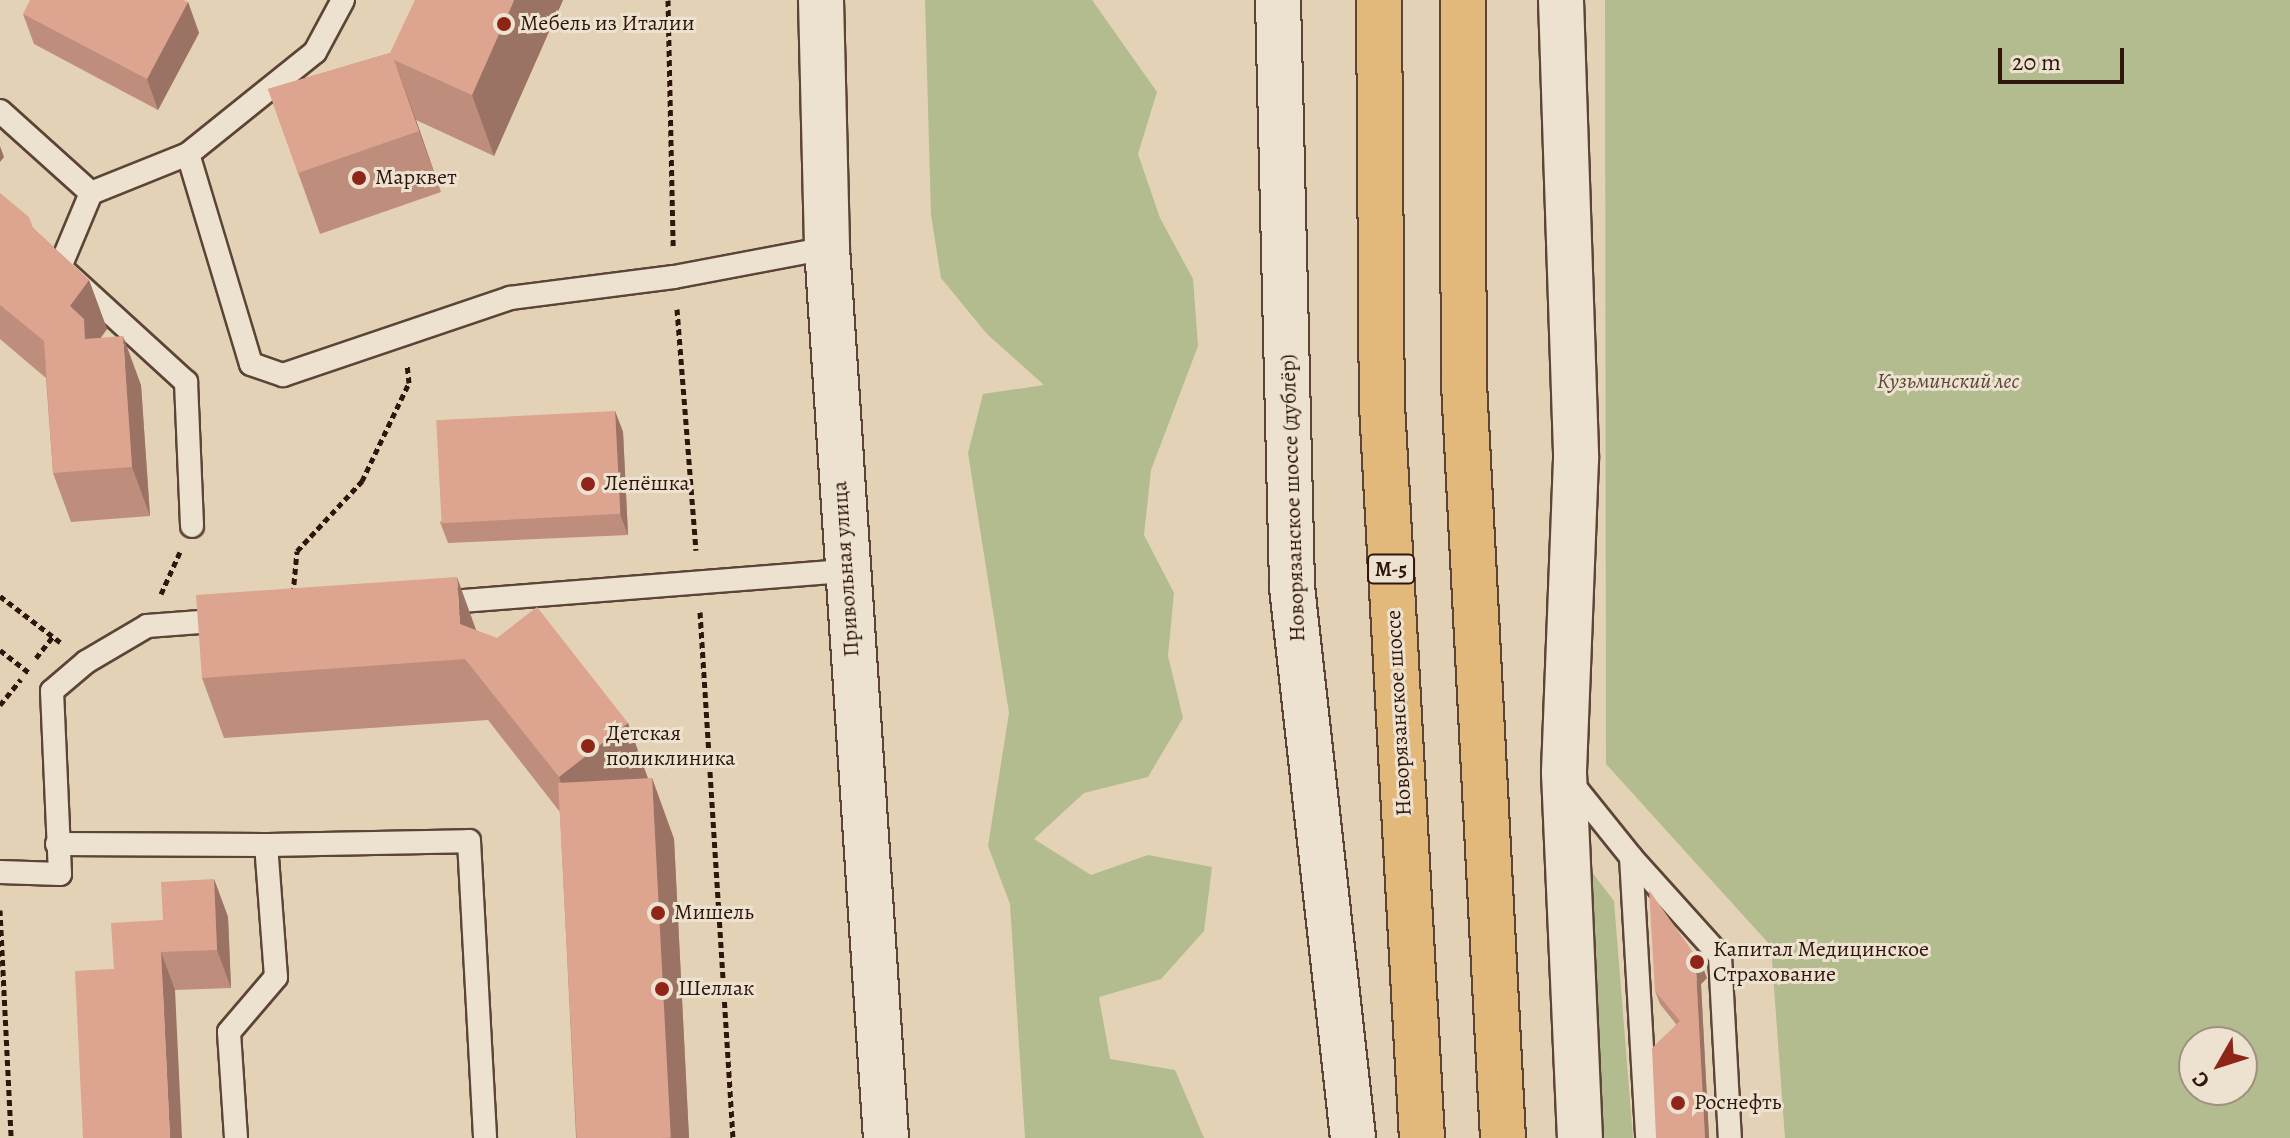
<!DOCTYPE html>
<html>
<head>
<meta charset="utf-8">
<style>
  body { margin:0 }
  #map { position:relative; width:2290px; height:1138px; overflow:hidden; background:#e3d2b5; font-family:Alegreya,serif }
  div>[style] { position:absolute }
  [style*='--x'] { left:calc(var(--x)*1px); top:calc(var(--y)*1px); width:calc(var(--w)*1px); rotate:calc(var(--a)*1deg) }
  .green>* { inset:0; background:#b3bc8e }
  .path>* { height:5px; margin-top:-2.5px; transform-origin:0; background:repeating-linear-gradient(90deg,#2f150c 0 6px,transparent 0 10px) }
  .roads { filter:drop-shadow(2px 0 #5c4436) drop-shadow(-2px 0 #5c4436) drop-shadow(0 2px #5c4436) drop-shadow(0 -2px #5c4436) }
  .service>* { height:22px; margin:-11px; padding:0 11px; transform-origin:11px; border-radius:11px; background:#ede2cf }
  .secondary>* { height:44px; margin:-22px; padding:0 22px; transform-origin:22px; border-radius:22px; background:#ede2cf }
  .trunk>* { height:44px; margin:-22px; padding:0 22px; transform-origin:22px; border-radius:22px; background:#e2b97a }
  .wall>* { inset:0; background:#be8d7c }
  .shaded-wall>* { inset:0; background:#9b7365 }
  .building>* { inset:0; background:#dda490; transform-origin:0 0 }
  .dots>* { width:22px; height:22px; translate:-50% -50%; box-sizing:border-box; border:4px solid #ede2cf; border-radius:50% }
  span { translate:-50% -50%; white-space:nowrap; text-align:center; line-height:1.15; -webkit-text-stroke:6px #ede2cf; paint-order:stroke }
  .shield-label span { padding:2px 6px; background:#ede2cf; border:2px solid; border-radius:6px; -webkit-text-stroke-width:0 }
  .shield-label { font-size:20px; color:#2f150c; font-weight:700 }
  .poi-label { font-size:22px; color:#2f150c }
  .left { translate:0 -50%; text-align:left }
  .park-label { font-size:22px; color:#574733; font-style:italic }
  .street-label { font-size:22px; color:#2f150c }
  .north { position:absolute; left:2178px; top:1026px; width:80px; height:80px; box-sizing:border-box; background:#ede2cf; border:2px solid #a19081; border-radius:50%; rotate:231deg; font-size:22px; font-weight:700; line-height:32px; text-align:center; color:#2f150c }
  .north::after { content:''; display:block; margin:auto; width:28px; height:36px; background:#8f2418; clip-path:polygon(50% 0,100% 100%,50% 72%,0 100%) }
  .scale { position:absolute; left:1998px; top:48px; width:126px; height:36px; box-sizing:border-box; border:4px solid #2f150c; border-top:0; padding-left:10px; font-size:24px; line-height:28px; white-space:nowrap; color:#2f150c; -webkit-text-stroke:6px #ede2cf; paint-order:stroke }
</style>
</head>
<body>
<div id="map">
  <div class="green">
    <i style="clip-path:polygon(925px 0,1092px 0,1157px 92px,1138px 154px,1160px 218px,1193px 279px,1198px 346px,1151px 470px,1144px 535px,1174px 593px,1168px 656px,1183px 718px,1148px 777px,1084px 793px,1034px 839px,1091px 875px,1148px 855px,1212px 867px,1204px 931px,1161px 979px,1099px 997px,1110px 1059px,1175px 1070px,1204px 1138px,1025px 1138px,1010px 904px,988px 846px,1009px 713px,968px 453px,983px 394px,1044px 385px,987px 334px,941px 278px,931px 215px)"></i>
    <i style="clip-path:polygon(evenodd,1605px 0,2290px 0,2290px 1138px,1785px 1138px,1771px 946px,1606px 764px,1605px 0,2194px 1042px,2242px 1042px,2242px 1090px,2194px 1090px,2194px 1042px)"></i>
    <i style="clip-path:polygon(1588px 867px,1614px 901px,1633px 1138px,1595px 1138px)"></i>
  </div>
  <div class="path">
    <i style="--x:668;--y:0;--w:247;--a:88.8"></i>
    <i style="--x:677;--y:309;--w:242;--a:85.5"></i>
    <i style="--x:161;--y:594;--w:46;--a:-65.7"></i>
    <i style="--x:293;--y:594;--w:43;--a:-84.7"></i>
    <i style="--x:297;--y:551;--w:96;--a:-47.1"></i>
    <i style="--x:362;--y:481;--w:109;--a:-64.4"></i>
    <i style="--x:409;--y:383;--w:19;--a:-96"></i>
    <i style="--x:0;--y:596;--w:76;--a:37.5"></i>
    <i style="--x:700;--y:612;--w:527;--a:86.41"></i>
    <i style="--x:0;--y:650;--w:37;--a:38"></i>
    <i style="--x:36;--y:658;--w:28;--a:-52"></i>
    <i style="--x:0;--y:705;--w:33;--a:-51"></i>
    <i style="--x:0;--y:910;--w:228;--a:87.2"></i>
  </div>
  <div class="roads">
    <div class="service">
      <i style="--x:343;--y:0;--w:59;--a:118.3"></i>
      <i style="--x:315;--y:52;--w:163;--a:141.2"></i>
      <i style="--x:188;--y:154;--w:219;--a:73.3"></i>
      <i style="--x:251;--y:364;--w:34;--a:19"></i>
      <i style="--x:283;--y:375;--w:240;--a:-18.7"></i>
      <i style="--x:510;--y:298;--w:165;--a:-7.3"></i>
      <i style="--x:674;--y:277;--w:156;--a:-10.7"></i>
      <i style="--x:0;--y:111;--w:122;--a:42"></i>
      <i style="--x:91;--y:193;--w:105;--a:-21.9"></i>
      <i style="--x:91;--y:193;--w:80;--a:112.7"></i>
      <i style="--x:60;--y:267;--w:171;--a:42.4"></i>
      <i style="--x:186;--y:382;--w:144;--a:87.6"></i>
      <i style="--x:437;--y:603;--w:410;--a:-4.5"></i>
      <i style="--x:1570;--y:781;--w:97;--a:51.2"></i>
      <i style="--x:1631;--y:857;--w:281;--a:86.7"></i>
      <i style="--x:57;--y:844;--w:209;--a:0.3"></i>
      <i style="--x:1631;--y:857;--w:133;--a:48"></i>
      <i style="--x:1720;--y:956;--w:182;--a:86.9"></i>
      <i style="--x:0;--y:872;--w:60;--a:1.9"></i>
      <i style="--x:60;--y:874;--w:183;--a:-92.5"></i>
      <i style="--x:52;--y:691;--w:45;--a:-40.5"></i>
      <i style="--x:86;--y:662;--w:71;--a:-30.5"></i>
      <i style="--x:147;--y:626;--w:80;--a:-4.3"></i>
      <i style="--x:236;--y:1138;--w:106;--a:-93.8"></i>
      <i style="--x:229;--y:1032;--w:72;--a:-49.5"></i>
      <i style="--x:276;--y:977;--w:132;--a:-94.3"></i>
      <i style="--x:266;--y:845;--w:203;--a:-1.1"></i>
      <i style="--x:469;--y:841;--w:297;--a:86.9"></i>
    </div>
    <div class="secondary">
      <i style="--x:821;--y:0;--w:248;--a:88.6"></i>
      <i style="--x:827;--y:248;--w:892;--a:86.21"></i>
      <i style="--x:1278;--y:0;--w:587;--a:88.63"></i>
      <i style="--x:1292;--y:587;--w:554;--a:83.68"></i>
      <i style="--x:1561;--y:0;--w:459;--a:88.1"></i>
      <i style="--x:1576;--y:459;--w:314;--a:92.2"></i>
      <i style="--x:1564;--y:773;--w:365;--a:87.5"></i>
    </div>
    <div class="trunk">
      <i style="--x:1379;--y:0;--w:405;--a:89.6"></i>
      <i style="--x:1382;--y:405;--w:734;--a:86.88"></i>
      <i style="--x:1463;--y:0;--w:384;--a:89.9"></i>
      <i style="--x:1464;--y:384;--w:755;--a:87.04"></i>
    </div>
  </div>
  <div class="wall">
    <i style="clip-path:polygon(563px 0,494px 156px,416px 120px,441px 192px,320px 234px,268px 89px,390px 53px)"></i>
    <i style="clip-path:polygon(188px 2px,199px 33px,158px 110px,34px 44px,23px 14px)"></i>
    <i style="clip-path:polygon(0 193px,33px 228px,89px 280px,107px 329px,101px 338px,141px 385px,150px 516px,71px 522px,53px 473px,46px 378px,0 339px)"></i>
    <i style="clip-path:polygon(615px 411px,623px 432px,628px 535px,448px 543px,440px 522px)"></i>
    <i style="clip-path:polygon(476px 630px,628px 723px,648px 779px,652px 778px,674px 839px,689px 1138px,576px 1138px,560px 812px,488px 720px,224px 738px,202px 678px)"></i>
    <i style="clip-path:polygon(214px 879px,228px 917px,231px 988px,175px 990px,114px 969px,163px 920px)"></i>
    <i style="clip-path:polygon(1707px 978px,1701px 984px,1709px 1138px,1656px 1138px,1676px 1024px,1660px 1004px,1655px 991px)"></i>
  </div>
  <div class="shaded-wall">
    <i style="clip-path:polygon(514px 0,563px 0,494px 156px,472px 95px)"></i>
    <i style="clip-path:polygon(188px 2px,199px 33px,158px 110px,147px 79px)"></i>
    <i style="clip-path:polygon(394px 60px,416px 120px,441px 192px,419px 131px)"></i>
    <i style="clip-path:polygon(0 146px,4px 157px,0 162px)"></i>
    <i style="clip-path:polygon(89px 280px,107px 329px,94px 346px,103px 388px,70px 306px)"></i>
    <i style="clip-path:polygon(123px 336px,141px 385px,150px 516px,132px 467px)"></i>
    <i style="clip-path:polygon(615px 411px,623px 432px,628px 535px,620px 514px)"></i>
    <i style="clip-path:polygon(457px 577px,479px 638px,460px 624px)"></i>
    <i style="clip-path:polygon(628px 723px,650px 784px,581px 838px,559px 777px)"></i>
    <i style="clip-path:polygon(652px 778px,674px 839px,689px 1138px,670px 1138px)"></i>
    <i style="clip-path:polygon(214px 879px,228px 917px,231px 988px,217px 950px)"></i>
    <i style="clip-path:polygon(161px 952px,175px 990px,182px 1138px,170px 1138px)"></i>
    <i style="clip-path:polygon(1702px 965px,1707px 978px,1701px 984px,1709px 1138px,1705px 1138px,1696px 970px)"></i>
  </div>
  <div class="building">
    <i style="clip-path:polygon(30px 0,183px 0,188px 2px,147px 79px,23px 14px)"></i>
    <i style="clip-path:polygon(415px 0,514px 0,472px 95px,394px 60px,419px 131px,298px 173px,268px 89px,390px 53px)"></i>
    <i style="clip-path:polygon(0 193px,29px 217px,33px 228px,89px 280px,70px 306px,84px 319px,85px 339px,123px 336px,132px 467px,53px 473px,44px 341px,0 305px)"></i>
    <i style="left:615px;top:411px;width:103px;height:179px;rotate:87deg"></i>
    <i style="clip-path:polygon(457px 577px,460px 624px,497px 638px,537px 607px,628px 723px,559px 777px,465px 659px,202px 678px,196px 595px)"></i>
    <i style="left:652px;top:778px;width:360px;height:94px;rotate:87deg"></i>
    <i style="clip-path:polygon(214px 879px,217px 950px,161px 952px,170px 1138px,83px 1138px,75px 971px,114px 969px,111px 923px,163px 920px,161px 882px)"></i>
    <i style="clip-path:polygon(1649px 890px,1702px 965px,1696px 970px,1705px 1138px,1656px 1138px,1652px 1048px,1680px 1021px,1655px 991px)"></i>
  </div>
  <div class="dots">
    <i style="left:504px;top:24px;background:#8f2418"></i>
    <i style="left:359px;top:178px;background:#8f2418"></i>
    <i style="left:588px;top:484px;background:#8f2418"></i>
    <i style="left:588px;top:746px;background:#8f2418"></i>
    <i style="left:658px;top:913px;background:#8f2418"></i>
    <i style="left:1697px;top:962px;background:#8f2418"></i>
    <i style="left:662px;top:989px;background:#8f2418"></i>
    <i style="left:1678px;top:1103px;background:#8f2418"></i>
  </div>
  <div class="shield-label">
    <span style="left:1391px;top:569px">М-5</span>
  </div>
  <div class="poi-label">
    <span class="left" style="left:520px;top:24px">Мебель из Италии</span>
    <span class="left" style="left:375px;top:178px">Марквет</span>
    <span class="left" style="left:604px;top:484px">Лепёшка</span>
    <span class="left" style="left:606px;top:746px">Детская<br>поликлиника</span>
    <span class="left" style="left:674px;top:913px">Мишель</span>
    <span class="left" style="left:1713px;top:962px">Капитал Медицинское<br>Страхование</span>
    <span class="left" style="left:678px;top:989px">Шеллак</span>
    <span class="left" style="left:1694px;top:1103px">Роснефть</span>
  </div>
  <div class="park-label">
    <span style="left:1948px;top:382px">Кузьминский лес</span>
  </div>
  <div class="street-label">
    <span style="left:1293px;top:498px;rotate:-92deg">Новорязанское шоссе (дублёр)</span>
    <span style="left:846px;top:569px;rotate:-94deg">Привольная улица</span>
    <span style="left:1399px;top:713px;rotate:-93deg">Новорязанское шоссе</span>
  </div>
  <div class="north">С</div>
  <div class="scale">20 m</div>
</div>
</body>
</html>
